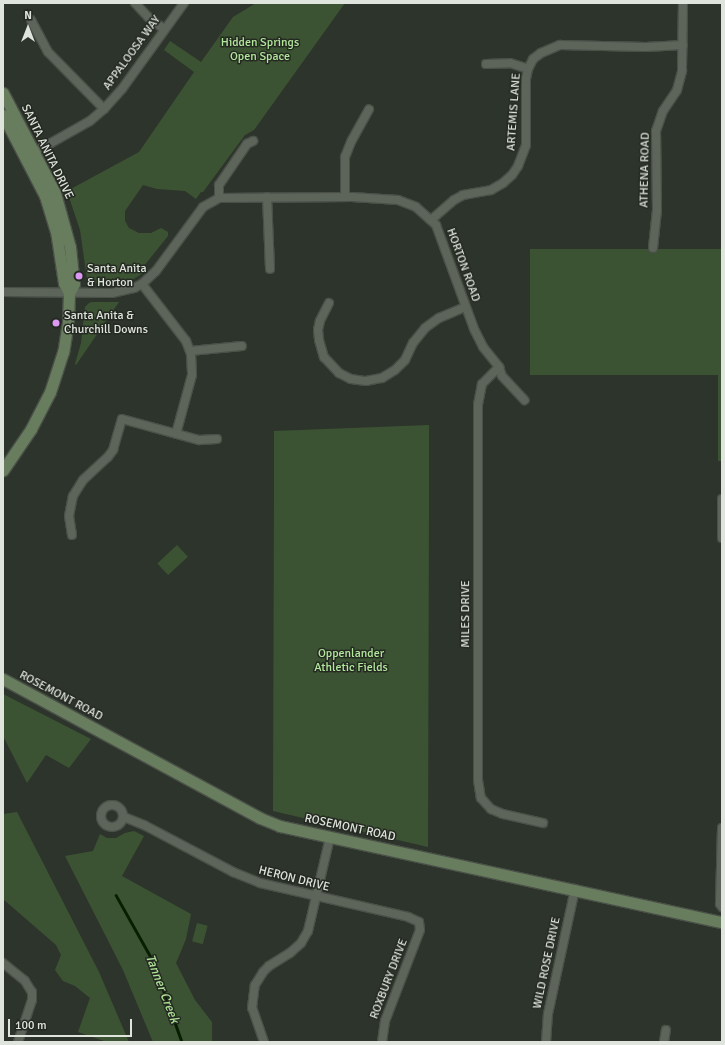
<!DOCTYPE html>
<html>
<head>
<meta charset="utf-8">
<style>
  body { margin:0 }
  #map { position:relative; width:725px; height:1045px; overflow:hidden; background:#2d342b; font-family:Signika,sans-serif }
  div>[style] { position:absolute }
  [style*='--x'] { left:calc(var(--x)*1px); top:calc(var(--y)*1px); width:calc(var(--w)*1px); rotate:calc(var(--a)*1deg) }
  .green>* { inset:0; background:#3c5333; transform-origin:0 0 }
  .stream>* { height:2.5px; margin:-1.25px; padding:0 1.25px; transform-origin:1.25px; border-radius:1.25px; background:#071e00 }
  .roads { filter:drop-shadow(1px 0 #4a5048) drop-shadow(-1px 0 #4a5048) drop-shadow(0 1px #4a5048) drop-shadow(0 -1px #4a5048) }
  .minor>* { height:8px; margin:-4px; padding:0 4px; transform-origin:4px; border-radius:4px; background:#5d645a }
  .minor>.ring { margin:-4px; padding:0; box-sizing:content-box; background:none; border:8px solid #5d645a; border-radius:50% }
  .secondary>* { height:11px; margin:-5.5px; padding:0 5.5px; transform-origin:5.5px; border-radius:5.5px; background:#677d5d }
  .dots>* { width:11px; height:11px; translate:-50% -50%; box-sizing:border-box; border:2px solid #242a21; border-radius:50% }
  span { translate:-50% -50%; white-space:nowrap; text-align:center; line-height:1.15; -webkit-text-stroke:3px #242a21; paint-order:stroke }
  .park-label { font-size:12px; color:#b3e79d }
  .street-label { font-size:12px; color:#dfe4dd }
  .poi-label { font-size:12px; color:#dfe4dd }
  .left { translate:0 -50%; text-align:left }
  .water-label { font-size:13px; color:#ace096; font-style:italic }
  .frame { position:absolute; inset:0; border:4px solid #dfe4dd; pointer-events:none }
  .north { position:absolute; left:8px; top:8px; width:40px; height:40px; -webkit-text-stroke:3px #242a21; paint-order:stroke; rotate:0deg; font-size:11px; font-weight:700; line-height:16px; text-align:center; color:#dfe4dd }
  .north::after { content:''; display:block; margin:auto; width:14px; height:18px; background:#dfe4dd; clip-path:polygon(50% 0,100% 100%,50% 72%,0 100%) }
  .scale { position:absolute; left:8px; top:1019px; width:124px; height:18px; box-sizing:border-box; border:2px solid #dfe4dd; border-top:0; padding-left:5px; font-size:12px; line-height:14px; white-space:nowrap; color:#dfe4dd; -webkit-text-stroke:3px #242a21; paint-order:stroke }
</style>
</head>
<body>
<div id="map">
  <div class="green">
    <i style="clip-path:polygon(256px 3px,345px 3px,254px 130px,245px 135px,203px 192px,201px 192px,196px 199px,185px 191px,157px 189px,143px 185px,125px 211px,125px 221px,129px 228px,139px 233px,151px 233px,161px 228px,168px 232px,168px 236px,143px 267px,139px 269px,143px 273px,132px 280px,120px 284px,90px 283px,87px 279px,80px 230px,67px 191px,139px 152px,194px 72px,164px 50px,170px 41px,201px 62px,233px 17px)"></i>
    <i style="clip-path:polygon(530px 249px,722px 249px,722px 461px,718px 461px,718px 375px,530px 375px)"></i>
    <i style="clip-path:polygon(92px 302px,119px 302px,76px 365px,75px 364px,81px 343px,85px 307px,89px 303px)"></i>
    <i style="clip-path:polygon(429px 425px,429px 511px,428px 847px,273px 811px,274px 486px,274px 431px)"></i>
    <i style="left:177px;top:545px;width:16px;height:27px;rotate:47deg"></i>
    <i style="clip-path:polygon(3px 694px,91px 739px,69px 768px,46px 755px,27px 783px,3px 736px)"></i>
    <i style="clip-path:polygon(17px 812px,99px 972px,129px 1042px,107px 1042px,78px 1032px,90px 998px,75px 986px,63px 981px,55px 970px,61px 955px,56px 945px,3px 899px,3px 814px)"></i>
    <i style="clip-path:polygon(134px 831px,144px 836px,122px 876px,191px 914px,186px 939px,176px 963px,195px 1000px,212px 1022px,212px 1042px,153px 1042px,123px 970px,65px 856px,93px 851px,100px 834px,107px 838px,116px 838px,125px 833px)"></i>
    <i style="left:197px;top:923px;width:11px;height:19px;rotate:15deg"></i>
  </div>
  <div class="stream">
    <i style="--x:116;--y:895;--w:76;--a:60.7"></i>
    <i style="--x:153;--y:961;--w:86;--a:70.3"></i>
  </div>
  <div class="roads">
    <div class="minor">
      <i style="--x:135;--y:3;--w:19;--a:47"></i>
      <i style="--x:148;--y:17;--w:20;--a:37"></i>
      <i style="--x:31;--y:20;--w:36;--a:62"></i>
      <i style="--x:48;--y:52;--w:80;--a:45.5"></i>
      <i style="--x:486;--y:64;--w:24;--a:-2"></i>
      <i style="--x:510;--y:63;--w:19;--a:18"></i>
      <i style="--x:35;--y:152;--w:63;--a:-29.4"></i>
      <i style="--x:90;--y:121;--w:18;--a:-41"></i>
      <i style="--x:104;--y:109;--w:27;--a:-48"></i>
      <i style="--x:122;--y:89;--w:106;--a:-54.2"></i>
      <i style="--x:267;--y:197;--w:72;--a:87.6"></i>
      <i style="--x:345;--y:197;--w:40;--a:-90"></i>
      <i style="--x:345;--y:157;--w:18;--a:-68"></i>
      <i style="--x:352;--y:140;--w:35;--a:-61"></i>
      <i style="--x:219;--y:198;--w:13;--a:-90"></i>
      <i style="--x:219;--y:185;--w:50;--a:-55.7"></i>
      <i style="--x:247;--y:144;--w:7;--a:-27"></i>
      <i style="--x:431;--y:220;--w:30;--a:-41"></i>
      <i style="--x:454;--y:200;--w:10;--a:-29"></i>
      <i style="--x:463;--y:195;--w:28;--a:-10"></i>
      <i style="--x:491;--y:190;--w:14;--a:-30"></i>
      <i style="--x:503;--y:183;--w:12;--a:-42"></i>
      <i style="--x:512;--y:175;--w:11;--a:-56"></i>
      <i style="--x:518;--y:166;--w:22;--a:-69"></i>
      <i style="--x:526;--y:145;--w:66;--a:-90"></i>
      <i style="--x:526;--y:79;--w:10;--a:-79"></i>
      <i style="--x:528;--y:69;--w:11;--a:-63"></i>
      <i style="--x:533;--y:59;--w:10;--a:-37"></i>
      <i style="--x:541;--y:53;--w:21;--a:-23"></i>
      <i style="--x:560;--y:45;--w:86;--a:1.3"></i>
      <i style="--x:646;--y:47;--w:37;--a:-3"></i>
      <i style="--x:653;--y:248;--w:38;--a:-84"></i>
      <i style="--x:657;--y:210;--w:79;--a:-90.7"></i>
      <i style="--x:656;--y:131;--w:21;--a:-71"></i>
      <i style="--x:663;--y:111;--w:25;--a:-56"></i>
      <i style="--x:677;--y:90;--w:20;--a:-75"></i>
      <i style="--x:682;--y:71;--w:68;--a:-89.2"></i>
      <i style="--x:142;--y:284;--w:72;--a:52.3"></i>
      <i style="--x:186;--y:341;--w:14;--a:69"></i>
      <i style="--x:191;--y:354;--w:21;--a:87"></i>
      <i style="--x:192;--y:375;--w:61;--a:105.2"></i>
      <i style="--x:3;--y:292;--w:109;--a:0.5"></i>
      <i style="--x:112;--y:293;--w:23;--a:-13"></i>
      <i style="--x:134;--y:288;--w:9;--a:-27"></i>
      <i style="--x:142;--y:284;--w:19;--a:-43"></i>
      <i style="--x:156;--y:271;--w:79;--a:-53.7"></i>
      <i style="--x:203;--y:207;--w:18;--a:-29"></i>
      <i style="--x:219;--y:198;--w:133;--a:-0.4"></i>
      <i style="--x:352;--y:197;--w:46;--a:3.7"></i>
      <i style="--x:398;--y:200;--w:19;--a:21"></i>
      <i style="--x:416;--y:207;--w:27;--a:42"></i>
      <i style="--x:436;--y:225;--w:111;--a:69.9"></i>
      <i style="--x:474;--y:329;--w:20;--a:63"></i>
      <i style="--x:483;--y:347;--w:26;--a:51"></i>
      <i style="--x:499;--y:367;--w:9;--a:72"></i>
      <i style="--x:502;--y:376;--w:33;--a:47"></i>
      <i style="--x:329;--y:303;--w:20;--a:117"></i>
      <i style="--x:320;--y:321;--w:9;--a:103"></i>
      <i style="--x:318;--y:330;--w:10;--a:84"></i>
      <i style="--x:319;--y:340;--w:18;--a:74"></i>
      <i style="--x:324;--y:357;--w:22;--a:47"></i>
      <i style="--x:339;--y:373;--w:13;--a:27"></i>
      <i style="--x:351;--y:379;--w:15;--a:8"></i>
      <i style="--x:366;--y:381;--w:16;--a:-11"></i>
      <i style="--x:382;--y:378;--w:15;--a:-32"></i>
      <i style="--x:395;--y:370;--w:14;--a:-45"></i>
      <i style="--x:405;--y:360;--w:19;--a:-65"></i>
      <i style="--x:413;--y:343;--w:19;--a:-51"></i>
      <i style="--x:425;--y:328;--w:17;--a:-36"></i>
      <i style="--x:439;--y:318;--w:28;--a:-23"></i>
      <i style="--x:190;--y:351;--w:52;--a:-5.5"></i>
      <i style="--x:499;--y:367;--w:24;--a:135"></i>
      <i style="--x:482;--y:384;--w:21;--a:101"></i>
      <i style="--x:478;--y:405;--w:375;--a:90"></i>
      <i style="--x:478;--y:780;--w:18;--a:81"></i>
      <i style="--x:481;--y:798;--w:15;--a:48"></i>
      <i style="--x:491;--y:809;--w:13;--a:23"></i>
      <i style="--x:503;--y:814;--w:41;--a:12.7"></i>
      <i style="--x:722;--y:499;--w:39;--a:90"></i>
      <i style="--x:72;--y:535;--w:19;--a:-99"></i>
      <i style="--x:69;--y:516;--w:20;--a:-79"></i>
      <i style="--x:73;--y:496;--w:19;--a:-58"></i>
      <i style="--x:83;--y:480;--w:34;--a:-43"></i>
      <i style="--x:108;--y:457;--w:9;--a:-54"></i>
      <i style="--x:113;--y:450;--w:32;--a:-74"></i>
      <i style="--x:122;--y:419;--w:80;--a:15.3"></i>
      <i style="--x:199;--y:440;--w:18;--a:-3"></i>
      <i class="ring" style="left:101px;top:805px;width:14px;height:14px"></i>
      <i style="--x:124;--y:817;--w:22;--a:22"></i>
      <i style="--x:144;--y:825;--w:101;--a:27.8"></i>
      <i style="--x:233;--y:872;--w:29;--a:22"></i>
      <i style="--x:260;--y:883;--w:152;--a:12.9"></i>
      <i style="--x:408;--y:917;--w:12;--a:24"></i>
      <i style="--x:419;--y:922;--w:8;--a:83"></i>
      <i style="--x:420;--y:930;--w:97;--a:111"></i>
      <i style="--x:385;--y:1021;--w:21;--a:98"></i>
      <i style="--x:722;--y:828;--w:76;--a:91.5"></i>
      <i style="--x:720;--y:904;--w:4;--a:56"></i>
      <i style="--x:3;--y:963;--w:28;--a:39"></i>
      <i style="--x:25;--y:981;--w:13;--a:58"></i>
      <i style="--x:32;--y:992;--w:8;--a:90"></i>
      <i style="--x:32;--y:1000;--w:44;--a:108.4"></i>
      <i style="--x:264;--y:1042;--w:36;--a:-109"></i>
      <i style="--x:252;--y:1008;--w:23;--a:-83"></i>
      <i style="--x:255;--y:985;--w:15;--a:-58"></i>
      <i style="--x:263;--y:972;--w:8;--a:-45"></i>
      <i style="--x:269;--y:966;--w:25;--a:-32"></i>
      <i style="--x:290;--y:953;--w:15;--a:-42"></i>
      <i style="--x:301;--y:943;--w:14;--a:-60"></i>
      <i style="--x:308;--y:931;--w:97;--a:-76.8"></i>
      <i style="--x:546;--y:1042;--w:28;--a:-86"></i>
      <i style="--x:548;--y:1014;--w:128;--a:-77.8"></i>
      <i style="--x:664;--y:1042;--w:12;--a:-81"></i>
    </div>
    <div class="secondary">
      <i style="--x:3;--y:93;--w:113;--a:62.5"></i>
      <i style="--x:55;--y:193;--w:56;--a:74.5"></i>
      <i style="--x:70;--y:247;--w:37;--a:84"></i>
      <i style="--x:74;--y:284;--w:10;--a:119"></i>
      <i style="--x:69;--y:293;--w:29;--a:92"></i>
      <i style="--x:68;--y:322;--w:30;--a:99"></i>
      <i style="--x:63;--y:352;--w:42;--a:108"></i>
      <i style="--x:50;--y:392;--w:42;--a:117.2"></i>
      <i style="--x:31;--y:429;--w:50;--a:124.3"></i>
      <i style="--x:3;--y:115;--w:91;--a:62.6"></i>
      <i style="--x:45;--y:196;--w:37;--a:73"></i>
      <i style="--x:56;--y:231;--w:53;--a:81.3"></i>
      <i style="--x:64;--y:283;--w:11;--a:63"></i>
      <i style="--x:3;--y:679;--w:292;--a:28.4"></i>
      <i style="--x:260;--y:818;--w:22;--a:22"></i>
      <i style="--x:280;--y:826;--w:452;--a:12.3"></i>
    </div>
  </div>
  <div class="dots">
    <i style="left:79px;top:276px;background:#dc99f4"></i>
    <i style="left:56px;top:323px;background:#dc99f4"></i>
  </div>
  <div class="park-label">
    <span style="left:260px;top:50px">Hidden Springs<br>Open Space</span>
    <span style="left:351px;top:661px">Oppenlander<br>Athletic Fields</span>
  </div>
  <div class="street-label">
    <span style="left:132px;top:53px;rotate:-54deg">APPALOOSA WAY</span>
    <span style="left:514px;top:112px;rotate:-86deg">ARTEMIS LANE</span>
    <span style="left:47px;top:152px;rotate:64deg">SANTA ANITA DRIVE</span>
    <span style="left:645px;top:170px;rotate:-89deg">ATHENA ROAD</span>
    <span style="left:463px;top:265px;rotate:70deg">HORTON ROAD</span>
    <span style="left:466px;top:614px;rotate:-90deg">MILES DRIVE</span>
    <span style="left:61px;top:696px;rotate:28deg">ROSEMONT ROAD</span>
    <span style="left:350px;top:828px;rotate:12deg">ROSEMONT ROAD</span>
    <span style="left:294px;top:879px;rotate:14deg">HERON DRIVE</span>
    <span style="left:547px;top:963px;rotate:-78deg">WILD ROSE DRIVE</span>
    <span style="left:389px;top:979px;rotate:-69deg">ROXBURY DRIVE</span>
  </div>
  <div class="poi-label">
    <span class="left" style="left:87px;top:276px">Santa Anita<br>&amp; Horton</span>
    <span class="left" style="left:64px;top:323px">Santa Anita &amp;<br>Churchill Downs</span>
  </div>
  <div class="water-label">
    <span style="left:162px;top:989px;rotate:69deg">Tanner Creek</span>
  </div>
  <div class="frame"></div>
  <div class="north">N</div>
  <div class="scale">100 m</div>
</div>
</body>
</html>
